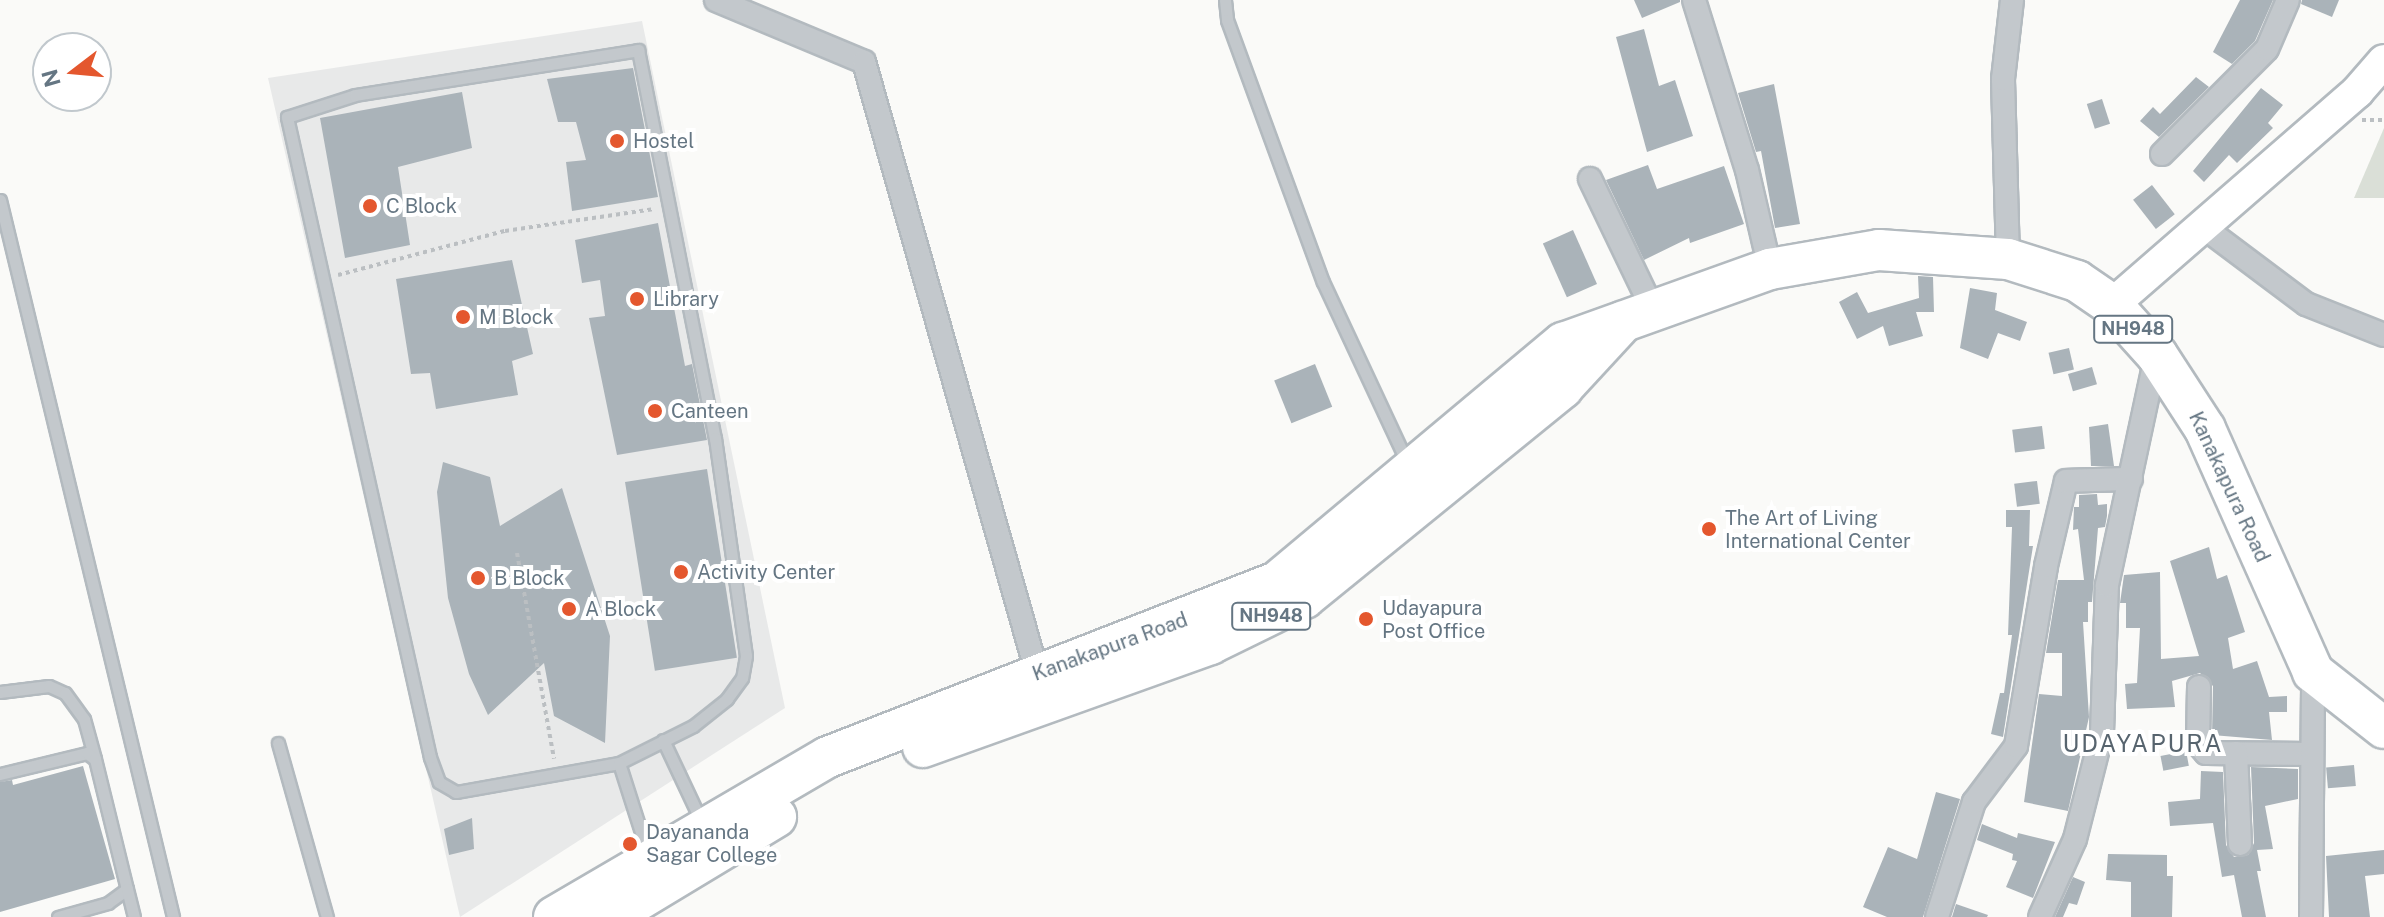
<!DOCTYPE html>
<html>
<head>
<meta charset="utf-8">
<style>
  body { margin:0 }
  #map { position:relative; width:2384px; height:917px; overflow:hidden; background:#fafaf8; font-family:"Public Sans",sans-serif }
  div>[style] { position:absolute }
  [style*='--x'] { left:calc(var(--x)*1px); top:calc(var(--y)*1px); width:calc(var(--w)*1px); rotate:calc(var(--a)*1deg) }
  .built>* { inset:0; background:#e8e9e9 }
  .green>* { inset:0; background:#dadfd7 }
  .building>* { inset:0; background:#aab3b9; transform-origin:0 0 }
  .path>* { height:4px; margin-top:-2px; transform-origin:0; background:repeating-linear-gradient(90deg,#bbbfc2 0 4px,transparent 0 8px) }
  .roads { filter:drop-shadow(2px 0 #b3babf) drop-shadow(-2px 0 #b3babf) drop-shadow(0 2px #b3babf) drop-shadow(0 -2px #b3babf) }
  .lane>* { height:11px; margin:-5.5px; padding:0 5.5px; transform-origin:5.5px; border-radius:5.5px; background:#c3c8cc }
  .street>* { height:22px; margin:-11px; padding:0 11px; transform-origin:11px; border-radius:11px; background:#c3c8cc }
  .secondary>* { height:32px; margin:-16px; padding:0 16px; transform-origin:16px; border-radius:16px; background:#fff }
  .highway>* { height:40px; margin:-20px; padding:0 20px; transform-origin:20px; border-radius:20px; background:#fff }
  .dots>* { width:22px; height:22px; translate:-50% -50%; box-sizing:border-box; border:4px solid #fff; border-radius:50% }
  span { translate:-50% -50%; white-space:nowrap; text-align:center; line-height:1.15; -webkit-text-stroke:8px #fff; paint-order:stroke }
  .shield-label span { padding:2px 6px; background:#fff; border:2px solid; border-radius:6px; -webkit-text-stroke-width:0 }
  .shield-label { font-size:18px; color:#657683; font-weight:700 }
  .poi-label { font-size:20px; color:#657683 }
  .left { translate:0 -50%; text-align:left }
  .street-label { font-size:20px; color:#657683 }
  .quarter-label { font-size:24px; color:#57646e; letter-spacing:2px }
  .north { position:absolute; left:32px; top:32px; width:80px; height:80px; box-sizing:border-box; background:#fff; border:2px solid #c1c8cd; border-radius:50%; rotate:254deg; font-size:22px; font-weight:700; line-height:32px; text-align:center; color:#657683 }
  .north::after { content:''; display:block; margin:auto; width:28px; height:36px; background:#e4572e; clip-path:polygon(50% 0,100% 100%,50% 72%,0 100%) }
</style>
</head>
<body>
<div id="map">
  <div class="built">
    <i style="clip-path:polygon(642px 21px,785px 708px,460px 917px,268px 78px)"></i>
  </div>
  <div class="green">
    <i style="clip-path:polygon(2384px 128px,2384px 198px,2354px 198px)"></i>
  </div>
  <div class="building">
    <i style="clip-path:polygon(1634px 0,1680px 0,1680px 2px,1642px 18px)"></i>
    <i style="clip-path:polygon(2240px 0,2273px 0,2255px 41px,2232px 64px,2213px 52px)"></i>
    <i style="clip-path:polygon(2302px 0,2339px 0,2332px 17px,2301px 4px)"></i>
    <i style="clip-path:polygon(1644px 29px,1659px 86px,1675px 80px,1693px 136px,1647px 152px,1616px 37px)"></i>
    <i style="clip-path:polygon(633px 68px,658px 197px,572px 211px,566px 162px,586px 160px,576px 122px,558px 122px,547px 79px)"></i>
    <i style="clip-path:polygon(2196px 77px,2209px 87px,2159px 137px,2140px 121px,2153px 107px,2160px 114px)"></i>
    <i style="clip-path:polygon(1774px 84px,1800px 224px,1775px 228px,1761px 151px,1756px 152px,1738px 93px)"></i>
    <i style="clip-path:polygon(2261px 88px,2283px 105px,2268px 123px,2273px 128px,2237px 163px,2229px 155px,2204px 182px,2193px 171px)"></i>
    <i style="clip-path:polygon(462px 92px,472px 148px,398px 167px,410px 245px,345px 258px,320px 118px)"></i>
    <i style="left:2102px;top:99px;width:26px;height:16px;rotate:72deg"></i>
    <i style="clip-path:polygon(1648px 165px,1657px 189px,1724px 166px,1744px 224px,1690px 243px,1689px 238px,1644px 260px,1606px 180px)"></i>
    <i style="left:2152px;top:185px;width:37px;height:24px;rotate:52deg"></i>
    <i style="clip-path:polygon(658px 223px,685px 366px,692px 364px,707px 440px,617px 455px,589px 318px,605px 316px,600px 280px,582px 283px,575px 240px)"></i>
    <i style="left:1573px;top:230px;width:59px;height:33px;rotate:66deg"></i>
    <i style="clip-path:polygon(512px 260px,533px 354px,512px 361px,518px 395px,436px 409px,430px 373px,411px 374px,396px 279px)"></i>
    <i style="clip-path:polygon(1918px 276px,1933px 277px,1934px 312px,1916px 312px,1923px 336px,1889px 346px,1883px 326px,1857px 339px,1839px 302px,1857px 292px,1868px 313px,1919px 298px)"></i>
    <i style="clip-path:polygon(1970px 288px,1997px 293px,1995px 310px,2027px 322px,2020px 341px,1998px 333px,1988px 359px,1960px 348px)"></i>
    <i style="left:2069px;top:348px;width:22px;height:21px;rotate:77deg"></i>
    <i style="left:1315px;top:364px;width:46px;height:44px;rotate:68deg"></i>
    <i style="left:2092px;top:367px;width:18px;height:25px;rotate:74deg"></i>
    <i style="clip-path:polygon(2108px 424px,2114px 466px,2091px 466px,2089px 427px)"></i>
    <i style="left:2042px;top:426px;width:23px;height:30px;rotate:83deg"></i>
    <i style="clip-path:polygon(443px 462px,490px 477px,500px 526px,562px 488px,610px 636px,605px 743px,554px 716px,544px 663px,488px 715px,469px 674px,448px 598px,437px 492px)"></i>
    <i style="left:707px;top:469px;width:191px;height:83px;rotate:81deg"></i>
    <i style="left:2037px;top:481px;width:23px;height:23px;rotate:83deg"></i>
    <i style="clip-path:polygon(2097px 494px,2098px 505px,2107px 504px,2107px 516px,2105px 527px,2098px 528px,2092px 602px,2088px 602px,2088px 622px,2083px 622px,2089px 717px,2068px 811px,2024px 802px,2039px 694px,2062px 696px,2062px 653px,2046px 653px,2058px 580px,2084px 580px,2078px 529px,2073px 530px,2074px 507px,2079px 507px,2079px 495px)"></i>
    <i style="clip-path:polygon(2006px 510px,2030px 510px,2029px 546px,2033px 546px,2003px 737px,1991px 734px,2000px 693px,2004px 693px,2012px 635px,2008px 635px,2012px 527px,2006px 527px)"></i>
    <i style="clip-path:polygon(2209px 547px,2217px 579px,2227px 575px,2245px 632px,2228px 638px,2233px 669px,2257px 661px,2269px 697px,2287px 696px,2287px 712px,2269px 712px,2272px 740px,2212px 735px,2213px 686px,2200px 673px,2172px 681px,2175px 707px,2127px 709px,2125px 684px,2137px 683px,2140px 628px,2126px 628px,2126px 603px,2120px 603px,2124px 575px,2160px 572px,2161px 659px,2199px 656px,2170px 561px)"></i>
    <i style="left:2186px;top:751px;width:15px;height:26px;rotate:79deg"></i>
    <i style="left:2354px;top:765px;width:21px;height:28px;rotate:85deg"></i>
    <i style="clip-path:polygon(83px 766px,115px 879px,0 912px,0 782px,12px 780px,13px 785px)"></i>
    <i style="clip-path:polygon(2251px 767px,2298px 769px,2298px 799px,2265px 806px,2273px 849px,2257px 850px,2261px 871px,2257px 871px,2266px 917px,2242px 917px,2234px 875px,2222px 877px,2213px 823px,2170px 826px,2168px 802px,2200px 799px,2201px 771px,2223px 772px,2226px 845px,2234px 857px,2248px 855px,2254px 843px)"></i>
    <i style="clip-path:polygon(1936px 792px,1960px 799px,1923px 917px,1887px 917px,1863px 907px,1888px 847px,1917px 859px)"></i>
    <i style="clip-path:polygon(472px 818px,474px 849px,449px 855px,444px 829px)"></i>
    <i style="clip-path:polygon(1982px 824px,2017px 838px,2018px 833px,2055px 842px,2033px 898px,2006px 887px,2017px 861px,2012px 860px,2013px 854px,1977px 840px)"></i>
    <i style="clip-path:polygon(2384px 850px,2384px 874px,2365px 876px,2370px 917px,2329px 917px,2326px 856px)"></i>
    <i style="clip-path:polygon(2108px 854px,2167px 855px,2167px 876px,2173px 876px,2172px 917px,2131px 917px,2131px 882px,2106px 880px)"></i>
    <i style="clip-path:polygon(2073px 877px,2085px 882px,2077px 905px,2069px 903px,2063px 917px,2055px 917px)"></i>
    <i style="clip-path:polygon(1956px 904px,1988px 915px,1987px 917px,1952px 917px)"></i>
  </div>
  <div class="path">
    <i style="--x:2362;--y:120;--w:22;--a:0"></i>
    <i style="--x:338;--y:275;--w:173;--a:-14.8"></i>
    <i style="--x:505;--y:231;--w:151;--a:-8.4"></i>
    <i style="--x:517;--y:553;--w:209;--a:79.8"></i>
  </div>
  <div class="roads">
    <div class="lane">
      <i style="--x:1225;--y:0;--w:20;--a:84"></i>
      <i style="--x:1227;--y:20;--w:279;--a:69.9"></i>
      <i style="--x:1323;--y:282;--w:201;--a:65"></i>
      <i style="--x:638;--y:50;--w:396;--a:78.8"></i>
      <i style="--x:715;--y:438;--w:220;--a:81.9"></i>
      <i style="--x:746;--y:656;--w:22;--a:100"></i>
      <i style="--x:742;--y:678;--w:26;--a:126"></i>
      <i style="--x:727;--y:699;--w:43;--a:141.5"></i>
      <i style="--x:693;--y:726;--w:83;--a:153.4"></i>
      <i style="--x:619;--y:763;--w:166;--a:169.9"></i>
      <i style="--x:456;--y:792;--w:20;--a:-150"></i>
      <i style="--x:439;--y:782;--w:27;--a:-110"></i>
      <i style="--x:430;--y:757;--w:656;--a:-102.6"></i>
      <i style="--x:287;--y:117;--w:71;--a:-17.9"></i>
      <i style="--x:355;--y:95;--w:287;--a:-9"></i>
      <i style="--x:0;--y:200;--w:738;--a:76.43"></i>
      <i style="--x:0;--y:692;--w:49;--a:-7"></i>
      <i style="--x:49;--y:686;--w:17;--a:24"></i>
      <i style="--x:65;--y:693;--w:32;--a:54"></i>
      <i style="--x:84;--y:719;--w:41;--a:74.6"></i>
      <i style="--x:663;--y:740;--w:92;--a:64.8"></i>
      <i style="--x:278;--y:743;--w:181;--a:74.3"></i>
      <i style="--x:619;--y:763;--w:96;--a:72.3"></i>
      <i style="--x:0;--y:774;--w:89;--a:-13.6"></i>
      <i style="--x:87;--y:753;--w:10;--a:37"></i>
      <i style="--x:95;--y:759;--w:134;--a:76.2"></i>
      <i style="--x:127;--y:889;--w:24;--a:144"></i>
      <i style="--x:108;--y:903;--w:52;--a:164.4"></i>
      <i style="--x:127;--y:889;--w:29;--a:76"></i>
    </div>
    <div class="street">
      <i style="--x:716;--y:0;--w:160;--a:22.7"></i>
      <i style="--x:864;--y:62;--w:645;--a:74.18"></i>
      <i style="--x:1694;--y:0;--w:178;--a:72.7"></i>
      <i style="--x:1747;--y:170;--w:102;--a:76.9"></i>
      <i style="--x:2162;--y:154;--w:148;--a:-45"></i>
      <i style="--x:2267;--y:49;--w:53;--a:-66.8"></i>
      <i style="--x:1590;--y:179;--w:143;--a:64.3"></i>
      <i style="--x:2202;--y:226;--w:130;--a:36.9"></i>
      <i style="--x:2306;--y:304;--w:84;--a:21.7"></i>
      <i style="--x:2008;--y:259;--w:180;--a:-91.6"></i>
      <i style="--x:2003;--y:79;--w:80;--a:-83.5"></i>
      <i style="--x:2199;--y:687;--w:57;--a:91"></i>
      <i style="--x:2198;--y:744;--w:12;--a:48"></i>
      <i style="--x:2206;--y:753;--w:104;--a:0.6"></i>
      <i style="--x:2236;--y:753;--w:91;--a:87.5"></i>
      <i style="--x:1937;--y:917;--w:121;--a:-72.2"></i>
      <i style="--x:1974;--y:802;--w:70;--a:-53.1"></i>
      <i style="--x:2016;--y:746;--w:182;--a:-80.5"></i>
      <i style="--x:2046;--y:566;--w:87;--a:-76.8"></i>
      <i style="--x:2066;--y:481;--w:65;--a:-1.8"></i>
      <i style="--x:2040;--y:917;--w:85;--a:-65.8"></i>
      <i style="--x:2075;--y:839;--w:109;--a:-75.7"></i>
      <i style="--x:2102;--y:733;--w:148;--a:-88.1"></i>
      <i style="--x:2107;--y:585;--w:234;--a:-77.9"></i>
      <i style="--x:2311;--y:917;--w:245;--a:-89.5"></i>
    </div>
    <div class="secondary">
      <i style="--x:2112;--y:305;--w:325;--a:-41"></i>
      <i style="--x:2357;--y:92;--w:41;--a:-48.9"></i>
    </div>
    <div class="highway">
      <i style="--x:923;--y:747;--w:305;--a:-19.7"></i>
      <i style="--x:1210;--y:644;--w:105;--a:-26.1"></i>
      <i style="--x:1304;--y:598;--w:333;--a:-39.1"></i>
      <i style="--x:1562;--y:388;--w:90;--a:-47.3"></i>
      <i style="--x:554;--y:917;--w:317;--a:-30.3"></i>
      <i style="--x:828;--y:757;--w:482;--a:-21.3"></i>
      <i style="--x:1277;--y:582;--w:373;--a:-39.9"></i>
      <i style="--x:1563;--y:343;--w:220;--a:-19.7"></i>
      <i style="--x:1770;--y:269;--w:111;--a:-9.9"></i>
      <i style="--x:1879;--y:250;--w:129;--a:4"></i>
      <i style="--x:2008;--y:259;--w:72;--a:17.7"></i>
      <i style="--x:2077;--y:281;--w:42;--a:34.4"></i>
      <i style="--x:2112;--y:305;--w:67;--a:48"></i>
      <i style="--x:2157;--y:355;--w:88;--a:57"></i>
      <i style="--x:2205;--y:429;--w:266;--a:66"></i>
      <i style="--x:2313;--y:672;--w:90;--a:38.3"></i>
      <i style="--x:610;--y:917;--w:194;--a:-31.1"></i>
    </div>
  </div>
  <div class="dots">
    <i style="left:617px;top:141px;background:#e4572e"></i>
    <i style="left:370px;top:206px;background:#e4572e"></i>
    <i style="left:637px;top:299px;background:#e4572e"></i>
    <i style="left:463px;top:317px;background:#e4572e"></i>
    <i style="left:655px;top:411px;background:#e4572e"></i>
    <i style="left:1709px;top:529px;background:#e4572e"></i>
    <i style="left:681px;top:572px;background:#e4572e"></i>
    <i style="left:478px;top:578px;background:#e4572e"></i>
    <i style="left:569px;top:609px;background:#e4572e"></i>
    <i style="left:1366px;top:619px;background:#e4572e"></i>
    <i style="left:630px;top:844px;background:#e4572e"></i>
  </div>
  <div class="shield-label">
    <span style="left:2133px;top:329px">NH948</span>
    <span style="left:1271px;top:616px">NH948</span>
  </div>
  <div class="poi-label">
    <span class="left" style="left:633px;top:141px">Hostel</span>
    <span class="left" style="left:386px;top:206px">C Block</span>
    <span class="left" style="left:653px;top:299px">Library</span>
    <span class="left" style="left:479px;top:317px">M Block</span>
    <span class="left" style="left:671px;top:411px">Canteen</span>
    <span class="left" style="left:1725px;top:530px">The Art of Living<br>International Center</span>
    <span class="left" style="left:697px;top:572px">Activity Center</span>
    <span class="left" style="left:494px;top:578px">B Block</span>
    <span class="left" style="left:1382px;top:620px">Udayapura<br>Post Office</span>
    <span class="left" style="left:585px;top:609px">A Block</span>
    <span class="left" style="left:646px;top:844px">Dayananda<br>Sagar College</span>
  </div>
  <div class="street-label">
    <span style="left:2229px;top:487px;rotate:65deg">Kanakapura Road</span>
    <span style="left:1110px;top:647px;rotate:-20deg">Kanakapura Road</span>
  </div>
  <div class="quarter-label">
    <span style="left:2143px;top:744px">UDAYAPURA</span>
  </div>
  <div class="north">N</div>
</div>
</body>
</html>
